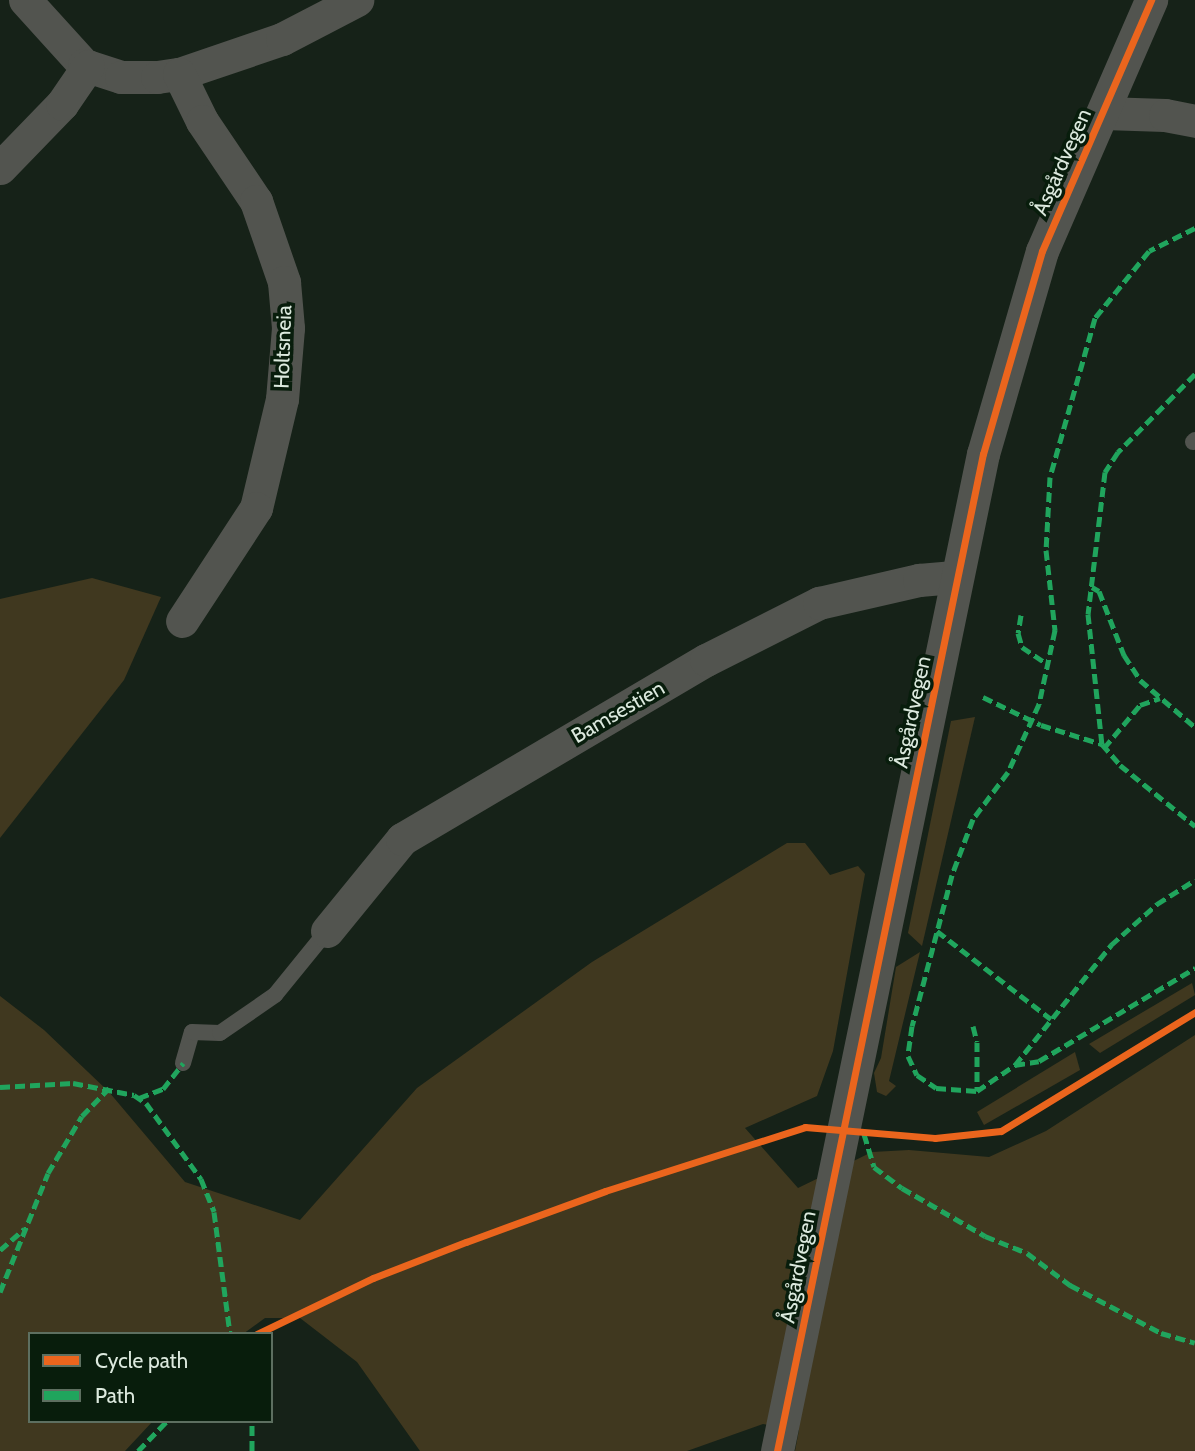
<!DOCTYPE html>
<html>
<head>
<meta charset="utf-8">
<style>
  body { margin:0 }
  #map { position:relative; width:1195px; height:1451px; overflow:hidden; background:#162218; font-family:Cabin,sans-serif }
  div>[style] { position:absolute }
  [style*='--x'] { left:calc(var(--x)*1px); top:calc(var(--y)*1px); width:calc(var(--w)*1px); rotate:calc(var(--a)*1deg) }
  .green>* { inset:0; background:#40381f }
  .service>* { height:16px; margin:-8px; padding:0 8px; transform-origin:8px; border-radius:8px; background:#52544f }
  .minor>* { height:33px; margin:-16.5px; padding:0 16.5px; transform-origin:16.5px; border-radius:16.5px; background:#52544f }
  .quiet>* { height:5px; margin-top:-2.5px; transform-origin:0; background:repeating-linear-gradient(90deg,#20a55d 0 10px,transparent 0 15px) }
  .cycleway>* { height:7px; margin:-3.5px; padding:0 3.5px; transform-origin:3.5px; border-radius:3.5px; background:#eb651d }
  span { translate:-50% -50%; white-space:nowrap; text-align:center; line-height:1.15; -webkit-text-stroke:7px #081d0c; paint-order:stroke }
  .street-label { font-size:21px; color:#dce9de }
  .legend { position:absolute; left:28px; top:1332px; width:245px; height:91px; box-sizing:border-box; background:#081d0c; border:2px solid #5d6f60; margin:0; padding:9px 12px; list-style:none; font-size:21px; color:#dce9de }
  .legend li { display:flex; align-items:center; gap:14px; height:35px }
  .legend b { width:35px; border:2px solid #5d6f60 }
</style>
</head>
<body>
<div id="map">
  <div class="green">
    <i style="clip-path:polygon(92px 578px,161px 597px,124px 680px,0 838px,0 599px)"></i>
    <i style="clip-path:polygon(975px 717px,922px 946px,908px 933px,951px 721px)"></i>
    <i style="clip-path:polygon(787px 843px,805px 843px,830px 875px,858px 866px,865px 874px,833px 1051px,817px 1096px,745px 1128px,798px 1188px,872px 1152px,909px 1150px,989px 1157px,1046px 1131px,1195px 1035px,1195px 1451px,795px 1451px,799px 1430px,763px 1424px,687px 1451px,420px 1451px,357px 1362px,300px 1318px,265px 1318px,243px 1334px,30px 1334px,30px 1421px,153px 1421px,125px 1451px,0 1451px,0 996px,44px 1030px,109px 1092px,185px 1182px,300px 1220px,417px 1088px,592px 962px)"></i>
    <i style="clip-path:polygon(920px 952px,889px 1081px,896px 1086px,886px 1096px,877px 1092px,874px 1073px,881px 1058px,896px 967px)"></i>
    <i style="clip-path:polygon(1192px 983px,1195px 995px,1100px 1053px,1089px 1044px)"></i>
    <i style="clip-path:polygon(1075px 1052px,1080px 1070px,984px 1125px,977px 1112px)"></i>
  </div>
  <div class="service">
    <i style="--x:1193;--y:442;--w:3;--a:-45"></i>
    <i style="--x:183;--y:1063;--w:32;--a:-74"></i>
    <i style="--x:192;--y:1032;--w:28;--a:2"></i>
    <i style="--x:220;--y:1033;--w:67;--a:-34.6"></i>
    <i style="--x:275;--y:995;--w:82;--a:-50.9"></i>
  </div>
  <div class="minor">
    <i style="--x:25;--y:0;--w:88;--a:47.8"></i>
    <i style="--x:84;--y:65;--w:39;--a:18"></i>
    <i style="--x:121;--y:77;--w:36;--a:0"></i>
    <i style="--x:157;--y:77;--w:22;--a:-8"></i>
    <i style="--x:179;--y:74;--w:109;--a:-18.8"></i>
    <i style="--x:282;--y:39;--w:85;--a:-27.5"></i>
    <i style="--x:179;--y:74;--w:52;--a:63.9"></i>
    <i style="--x:202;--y:121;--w:97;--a:56"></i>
    <i style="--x:256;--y:201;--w:86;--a:70.9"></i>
    <i style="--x:284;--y:282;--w:46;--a:85"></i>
    <i style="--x:288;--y:328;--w:71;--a:94.8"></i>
    <i style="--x:282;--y:399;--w:112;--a:103.4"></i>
    <i style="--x:256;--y:508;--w:135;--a:123.2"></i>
    <i style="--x:1104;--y:113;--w:61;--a:1.9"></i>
    <i style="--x:1165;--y:115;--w:31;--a:11"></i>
    <i style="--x:0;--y:168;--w:89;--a:-45.9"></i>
    <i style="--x:62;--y:104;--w:46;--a:-55.6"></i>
    <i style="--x:327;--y:931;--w:119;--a:-50.8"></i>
    <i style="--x:402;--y:839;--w:353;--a:-30.5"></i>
    <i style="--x:706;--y:660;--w:127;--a:-26.8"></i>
    <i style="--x:819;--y:603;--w:103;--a:-13"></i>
    <i style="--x:919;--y:580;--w:38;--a:-5"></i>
    <i style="--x:777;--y:1451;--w:1018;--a:-78.33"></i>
    <i style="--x:983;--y:454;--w:211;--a:-73.8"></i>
    <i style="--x:1042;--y:251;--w:274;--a:-66.5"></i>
  </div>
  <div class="quiet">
    <i style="--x:1195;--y:228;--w:51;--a:153.4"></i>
    <i style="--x:1149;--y:251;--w:86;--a:128.9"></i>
    <i style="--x:1095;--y:318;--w:165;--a:105.8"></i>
    <i style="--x:1050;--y:477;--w:73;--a:93.1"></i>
    <i style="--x:1046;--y:550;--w:81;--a:83.6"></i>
    <i style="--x:1055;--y:630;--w:76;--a:102.2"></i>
    <i style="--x:1039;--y:704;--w:75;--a:114.5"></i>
    <i style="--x:1008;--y:772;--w:59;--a:126.7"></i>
    <i style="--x:973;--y:819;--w:60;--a:110.6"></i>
    <i style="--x:952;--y:875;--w:156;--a:104.8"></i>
    <i style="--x:912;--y:1026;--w:30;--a:98"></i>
    <i style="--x:908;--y:1056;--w:21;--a:65"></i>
    <i style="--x:917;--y:1075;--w:23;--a:34"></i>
    <i style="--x:936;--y:1088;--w:41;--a:4.2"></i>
    <i style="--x:977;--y:1091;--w:46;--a:-34.4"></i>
    <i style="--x:1015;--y:1065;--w:154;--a:-51.3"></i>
    <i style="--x:1111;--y:945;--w:62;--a:-41.7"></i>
    <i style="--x:1157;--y:904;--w:45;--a:-32.3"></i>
    <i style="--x:1195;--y:374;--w:110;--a:134.6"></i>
    <i style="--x:1118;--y:452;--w:24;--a:123"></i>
    <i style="--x:1105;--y:472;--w:143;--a:96.8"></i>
    <i style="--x:1088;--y:614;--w:131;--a:83.9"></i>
    <i style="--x:1102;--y:744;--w:28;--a:49"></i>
    <i style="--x:1120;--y:765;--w:97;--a:39.1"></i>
    <i style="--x:1092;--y:587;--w:8;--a:30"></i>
    <i style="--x:1099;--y:591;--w:69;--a:68.7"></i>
    <i style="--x:1124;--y:655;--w:30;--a:57"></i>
    <i style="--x:1140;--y:680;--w:72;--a:40.5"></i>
    <i style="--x:1021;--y:615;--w:18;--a:99"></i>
    <i style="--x:1018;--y:633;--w:15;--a:74"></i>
    <i style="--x:1022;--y:647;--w:30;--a:34"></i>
    <i style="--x:983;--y:697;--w:64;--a:25.8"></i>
    <i style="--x:1041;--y:725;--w:64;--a:17.3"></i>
    <i style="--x:1104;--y:748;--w:56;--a:-50.1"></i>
    <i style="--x:1140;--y:705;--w:21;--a:-19"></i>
    <i style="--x:937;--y:931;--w:144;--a:37.7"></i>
    <i style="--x:973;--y:1026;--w:16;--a:76"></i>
    <i style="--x:977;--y:1042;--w:49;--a:90"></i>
    <i style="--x:1015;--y:1065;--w:24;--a:-9"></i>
    <i style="--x:1039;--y:1061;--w:182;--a:-30.8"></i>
    <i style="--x:0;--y:1087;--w:73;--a:-3.1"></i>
    <i style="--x:73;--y:1083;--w:62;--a:11.1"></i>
    <i style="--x:134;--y:1095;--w:14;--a:34"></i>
    <i style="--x:146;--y:1103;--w:94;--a:54.1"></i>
    <i style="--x:201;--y:1179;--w:35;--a:68"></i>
    <i style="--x:214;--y:1212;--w:123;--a:82.5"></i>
    <i style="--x:139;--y:1098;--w:26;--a:-21"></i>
    <i style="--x:163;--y:1089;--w:33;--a:-52"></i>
    <i style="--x:864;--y:1134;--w:34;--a:73"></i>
    <i style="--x:874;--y:1167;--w:35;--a:37"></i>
    <i style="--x:902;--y:1188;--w:96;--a:30"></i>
    <i style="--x:985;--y:1236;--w:45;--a:22"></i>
    <i style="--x:1027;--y:1253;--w:54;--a:36.7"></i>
    <i style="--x:1070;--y:1285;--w:103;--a:27.8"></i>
    <i style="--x:1161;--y:1333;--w:35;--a:16"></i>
    <i style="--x:0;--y:1250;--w:32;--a:-41"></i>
    <i style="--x:0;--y:1292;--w:128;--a:-68"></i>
    <i style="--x:48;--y:1173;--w:66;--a:-59.2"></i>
    <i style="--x:82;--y:1116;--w:39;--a:-46"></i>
    <i style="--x:138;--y:1451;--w:42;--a:-46"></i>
    <i style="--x:252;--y:1451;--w:30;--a:-90"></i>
  </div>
  <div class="cycleway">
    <i style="--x:257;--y:1334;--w:129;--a:-25.8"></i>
    <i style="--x:373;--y:1278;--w:100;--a:-21.2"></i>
    <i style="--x:466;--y:1242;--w:148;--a:-20.1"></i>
    <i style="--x:605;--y:1191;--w:210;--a:-17.7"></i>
    <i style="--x:805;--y:1127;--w:130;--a:4.8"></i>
    <i style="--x:935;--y:1138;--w:66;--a:-6.1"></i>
    <i style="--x:1001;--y:1131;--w:228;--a:-31.5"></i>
    <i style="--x:777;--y:1451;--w:1018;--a:-78.33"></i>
    <i style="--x:983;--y:454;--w:211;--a:-73.8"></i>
    <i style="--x:1042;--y:251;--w:274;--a:-66.5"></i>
  </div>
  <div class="street-label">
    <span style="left:1062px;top:162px;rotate:-66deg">Åsgårdvegen</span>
    <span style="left:283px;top:347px;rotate:-88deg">Holtsneia</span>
    <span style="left:618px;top:712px;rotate:-30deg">Bamsestien</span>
    <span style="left:912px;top:712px;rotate:-78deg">Åsgårdvegen</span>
    <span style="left:798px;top:1267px;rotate:-79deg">Åsgårdvegen</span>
  </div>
  <ul class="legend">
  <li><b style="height:9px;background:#eb651d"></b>Cycle path</li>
  <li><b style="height:9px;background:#20a55d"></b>Path</li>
  </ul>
</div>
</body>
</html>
